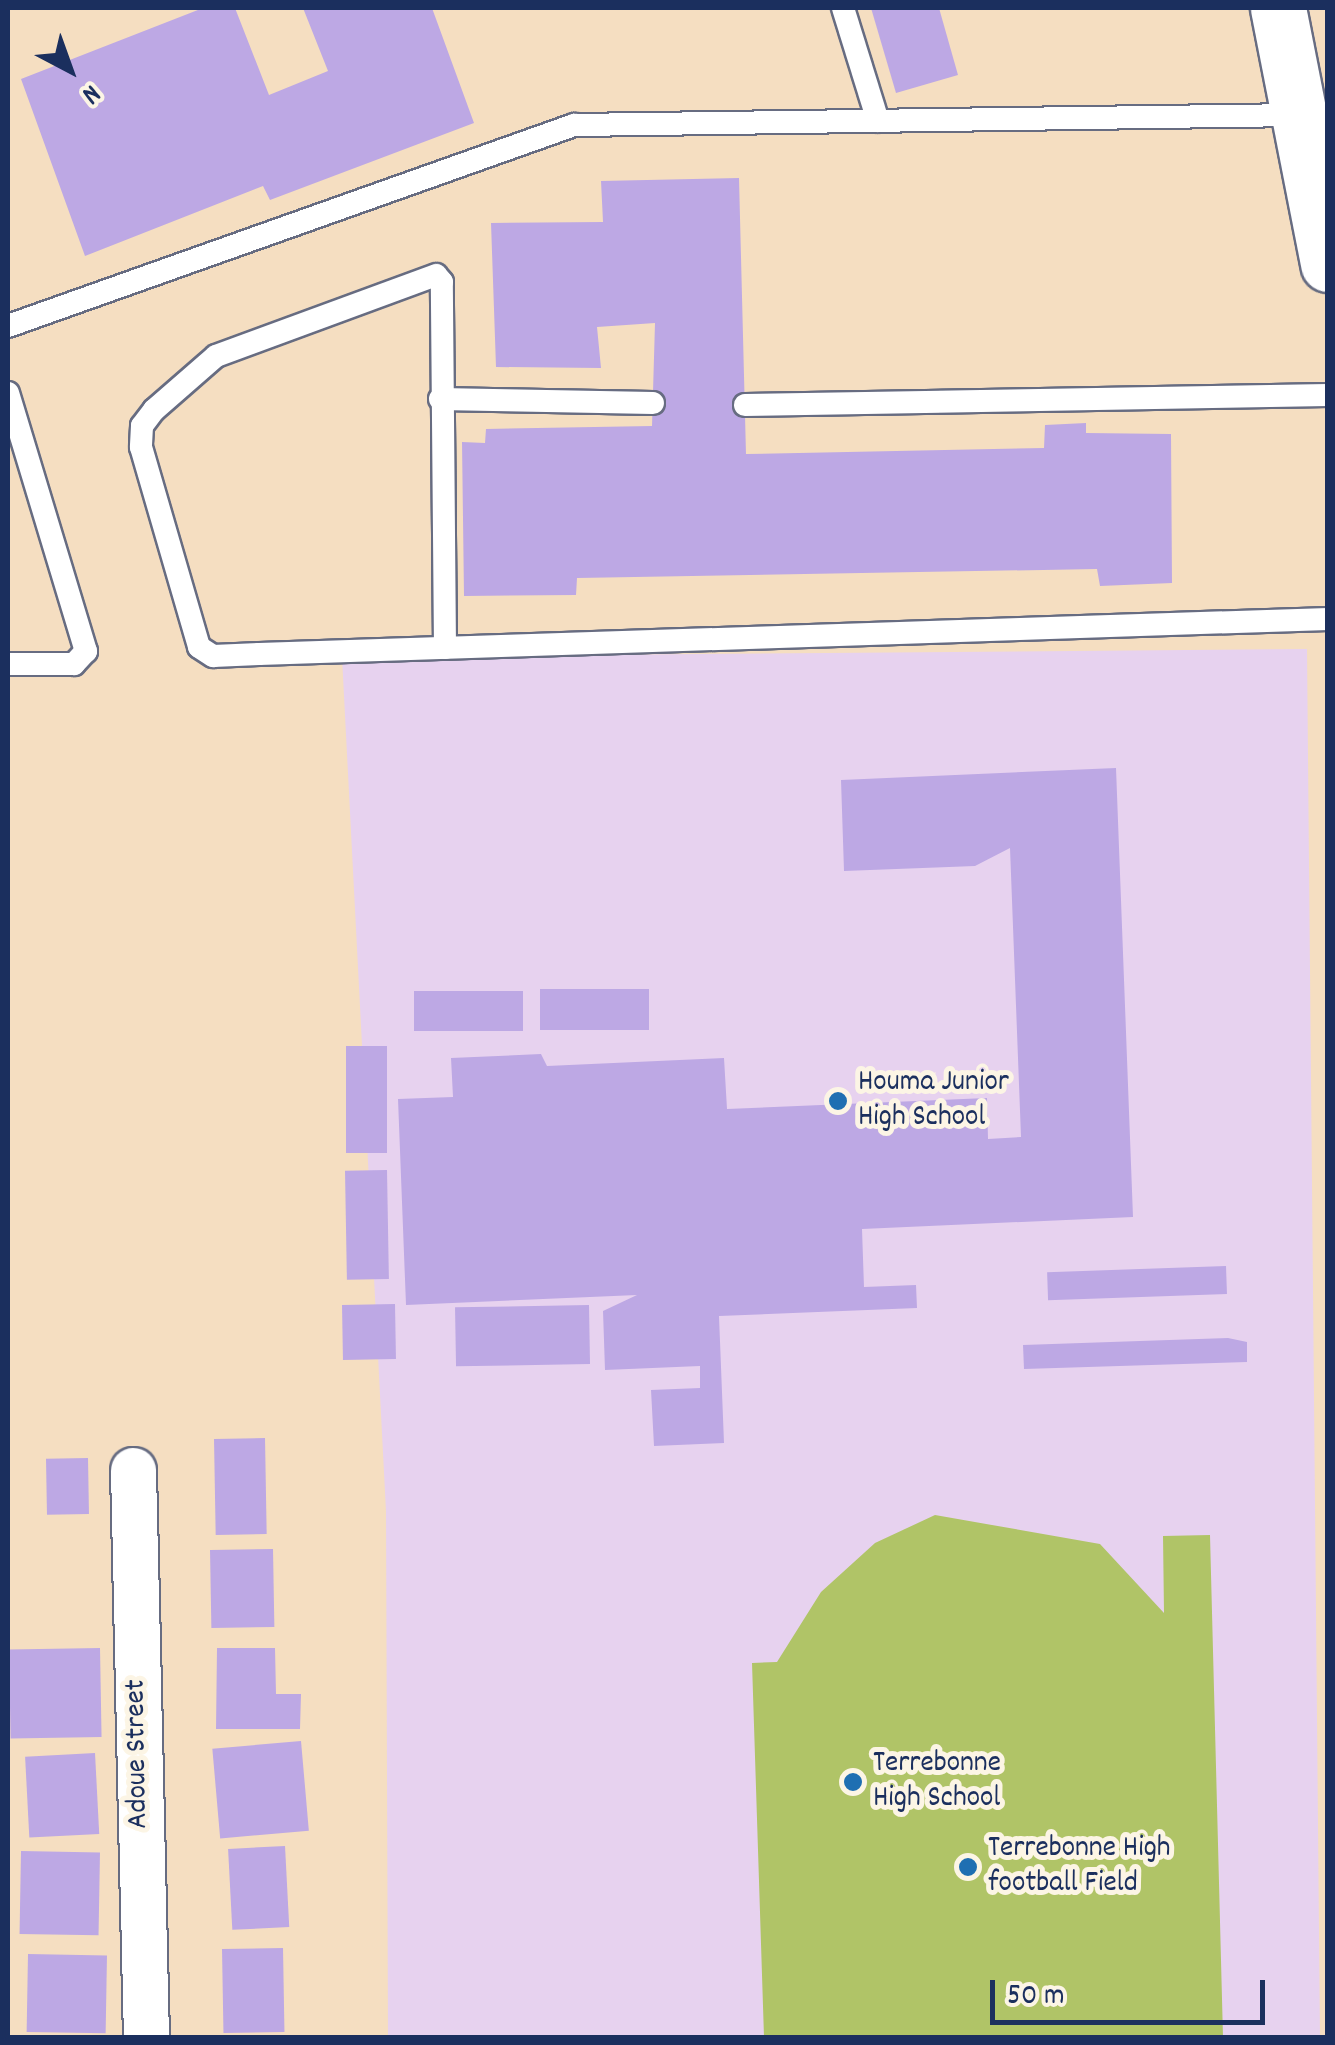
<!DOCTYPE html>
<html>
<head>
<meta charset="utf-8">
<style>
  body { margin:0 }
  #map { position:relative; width:1335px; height:2045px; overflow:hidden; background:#f5dec1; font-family:Dekko,sans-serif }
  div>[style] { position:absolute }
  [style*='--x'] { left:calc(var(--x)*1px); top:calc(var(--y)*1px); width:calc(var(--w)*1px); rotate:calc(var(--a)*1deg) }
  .built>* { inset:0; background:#e7d2ef }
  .green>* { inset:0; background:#b0c467 }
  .building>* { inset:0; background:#bda8e4; transform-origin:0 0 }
  .roads { filter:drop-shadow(2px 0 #676c81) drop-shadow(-2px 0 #676c81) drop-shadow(0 2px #676c81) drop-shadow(0 -2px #676c81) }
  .lane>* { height:22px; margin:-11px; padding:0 11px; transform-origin:11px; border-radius:11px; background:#fff }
  .street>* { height:45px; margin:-22.5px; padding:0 22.5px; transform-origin:22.5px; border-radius:22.5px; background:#fff }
  .secondary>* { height:55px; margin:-27.5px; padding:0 27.5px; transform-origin:27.5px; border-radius:27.5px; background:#fff }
  .dots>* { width:28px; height:28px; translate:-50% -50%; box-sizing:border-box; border:5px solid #fcf5e5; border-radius:50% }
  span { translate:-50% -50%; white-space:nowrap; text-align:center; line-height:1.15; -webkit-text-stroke:10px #fcf5e5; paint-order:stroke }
  .poi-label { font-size:30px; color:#1b2f5e }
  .left { translate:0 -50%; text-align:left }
  .street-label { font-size:30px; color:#1b2f5e }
  .frame { position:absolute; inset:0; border:10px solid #1b2f5e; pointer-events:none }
  .north { position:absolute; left:20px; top:20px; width:100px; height:100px; -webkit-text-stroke:8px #fcf5e5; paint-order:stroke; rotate:139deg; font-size:28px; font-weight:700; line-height:40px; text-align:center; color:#1b2f5e }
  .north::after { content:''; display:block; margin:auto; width:35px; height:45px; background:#1b2f5e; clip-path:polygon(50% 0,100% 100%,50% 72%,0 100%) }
  .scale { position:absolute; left:990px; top:1980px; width:275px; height:45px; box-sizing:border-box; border:5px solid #1b2f5e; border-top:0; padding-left:12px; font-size:30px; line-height:35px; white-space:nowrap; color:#1b2f5e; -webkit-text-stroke:8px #fcf5e5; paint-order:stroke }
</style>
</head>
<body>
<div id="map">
  <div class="built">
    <i style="clip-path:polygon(1307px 649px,1320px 2037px,388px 2037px,386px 1511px,342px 657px)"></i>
  </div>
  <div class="green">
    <i style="clip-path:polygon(935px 1515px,1100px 1544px,1164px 1613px,1163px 1536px,1210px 1535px,1223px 2037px,764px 2037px,752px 1663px,777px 1662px,821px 1592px,875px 1543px)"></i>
  </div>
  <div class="building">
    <i style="clip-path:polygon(203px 8px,235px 8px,269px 95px,328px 71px,303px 8px,432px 8px,474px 123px,270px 200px,263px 186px,85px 256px,21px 79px)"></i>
    <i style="clip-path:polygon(871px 8px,939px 8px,958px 75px,896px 93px)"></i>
    <i style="clip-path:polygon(739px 178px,746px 454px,1044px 448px,1045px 425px,1086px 423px,1086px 433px,1171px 434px,1172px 583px,1100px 586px,1097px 569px,577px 578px,576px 595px,464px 596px,462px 442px,485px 443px,486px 429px,652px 426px,655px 323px,597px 327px,601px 368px,496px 367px,491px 223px,603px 222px,601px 181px)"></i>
    <i style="clip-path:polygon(1116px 768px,1133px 1217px,862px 1229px,864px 1287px,916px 1285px,917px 1308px,719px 1316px,724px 1443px,654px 1446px,651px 1390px,700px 1388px,700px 1366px,605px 1370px,603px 1311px,637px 1295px,406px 1305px,398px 1099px,453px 1097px,451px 1058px,541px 1054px,547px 1066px,724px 1058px,727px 1109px,987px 1098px,988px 1139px,1021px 1137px,1010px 848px,975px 866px,844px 871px,841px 780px)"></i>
    <i style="left:540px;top:989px;width:109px;height:41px"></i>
    <i style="left:414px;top:991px;width:109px;height:40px"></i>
    <i style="left:346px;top:1046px;width:41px;height:107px"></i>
    <i style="left:387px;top:1170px;width:109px;height:42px;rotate:89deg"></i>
    <i style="left:1226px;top:1266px;width:28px;height:179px;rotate:88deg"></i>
    <i style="left:395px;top:1304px;width:55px;height:53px;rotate:89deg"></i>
    <i style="left:589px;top:1305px;width:59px;height:134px;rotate:89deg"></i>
    <i style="clip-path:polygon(1228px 1338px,1247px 1342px,1247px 1362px,1024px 1369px,1023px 1345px)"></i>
    <i style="left:265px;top:1438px;width:96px;height:51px;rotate:89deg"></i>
    <i style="left:88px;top:1458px;width:56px;height:42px;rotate:89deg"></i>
    <i style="left:273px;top:1549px;width:78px;height:63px;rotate:89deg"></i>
    <i style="left:100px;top:1648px;width:89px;height:91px;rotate:89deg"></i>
    <i style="clip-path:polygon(217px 1648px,275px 1648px,276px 1694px,301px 1694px,300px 1729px,216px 1729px)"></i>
    <i style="left:301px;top:1741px;width:90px;height:89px;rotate:85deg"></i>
    <i style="left:95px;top:1753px;width:81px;height:70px;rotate:87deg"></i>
    <i style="left:285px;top:1846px;width:81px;height:57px;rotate:87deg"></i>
    <i style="left:21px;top:1851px;width:79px;height:83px;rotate:1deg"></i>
    <i style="left:283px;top:1948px;width:84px;height:61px;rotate:89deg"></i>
    <i style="left:28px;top:1954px;width:79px;height:78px;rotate:1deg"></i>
  </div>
  <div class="roads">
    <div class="lane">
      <i style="--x:843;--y:8;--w:118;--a:72.8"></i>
      <i style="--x:8;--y:326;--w:601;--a:-19.55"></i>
      <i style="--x:574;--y:125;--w:724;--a:-0.79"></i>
      <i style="--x:8;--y:393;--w:270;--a:73.2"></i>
      <i style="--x:86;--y:651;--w:18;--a:133"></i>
      <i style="--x:74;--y:664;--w:66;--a:180"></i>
      <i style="--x:440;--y:399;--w:213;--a:1.1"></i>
      <i style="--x:745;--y:405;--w:583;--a:-0.98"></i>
      <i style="--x:445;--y:648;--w:366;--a:-90.5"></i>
      <i style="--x:442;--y:282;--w:9;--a:-131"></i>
      <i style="--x:436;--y:275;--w:234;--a:159.8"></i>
      <i style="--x:216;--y:356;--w:82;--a:138.9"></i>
      <i style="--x:154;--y:410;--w:20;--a:127"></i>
      <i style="--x:142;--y:426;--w:21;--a:93"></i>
      <i style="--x:141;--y:447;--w:208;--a:73.8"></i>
      <i style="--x:199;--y:647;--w:17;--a:33"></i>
      <i style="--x:213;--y:656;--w:46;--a:-2.5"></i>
      <i style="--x:259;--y:654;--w:1070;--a:-1.88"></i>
    </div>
    <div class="street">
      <i style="--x:133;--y:1470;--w:568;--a:88.69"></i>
    </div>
    <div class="secondary">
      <i style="--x:1278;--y:8;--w:261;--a:78.9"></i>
    </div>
  </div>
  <div class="dots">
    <i style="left:838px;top:1101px;background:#1f6fb2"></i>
    <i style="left:853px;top:1782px;background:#1f6fb2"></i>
    <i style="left:968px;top:1867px;background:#1f6fb2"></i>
  </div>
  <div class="poi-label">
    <span class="left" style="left:858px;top:1101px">Houma Junior<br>High School</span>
    <span class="left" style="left:873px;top:1782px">Terrebonne<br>High School</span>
    <span class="left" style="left:988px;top:1867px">Terrebonne High<br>football Field</span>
  </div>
  <div class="street-label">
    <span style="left:139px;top:1754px;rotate:-91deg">Adoue Street</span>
  </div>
  <div class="frame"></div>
  <div class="north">N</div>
  <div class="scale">50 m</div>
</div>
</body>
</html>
